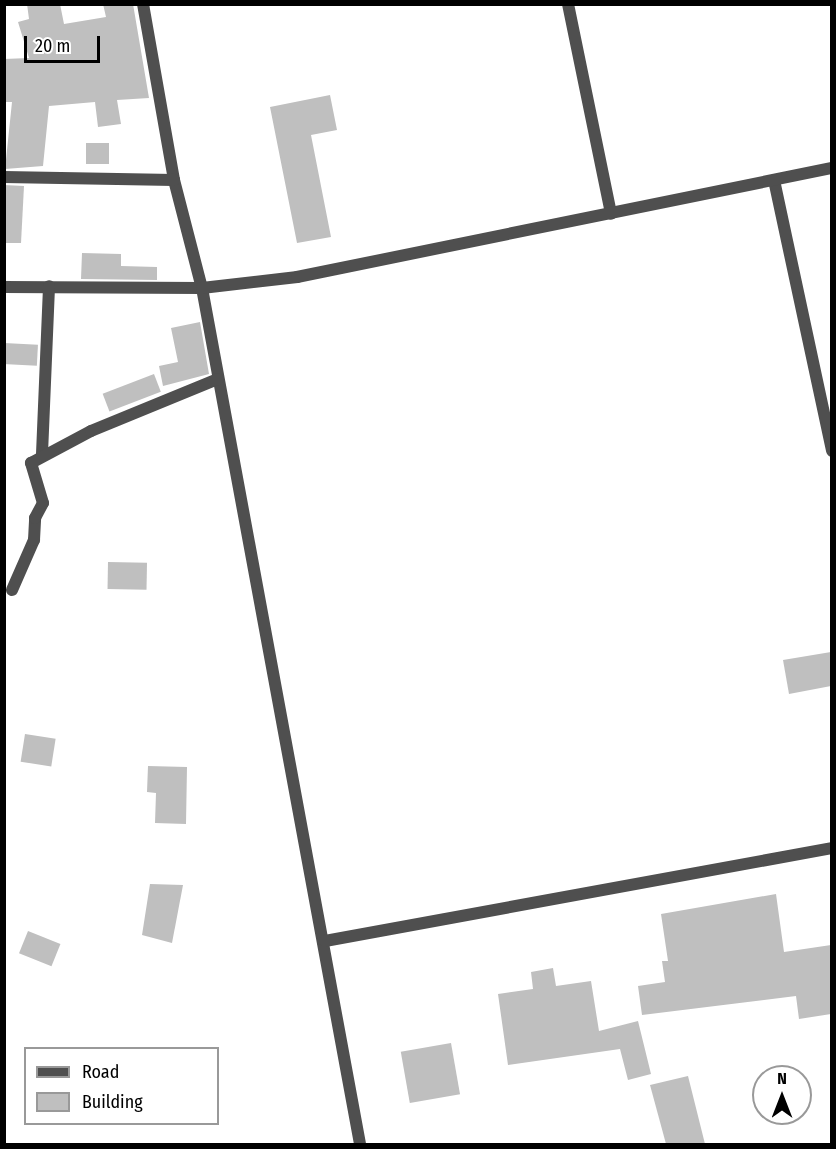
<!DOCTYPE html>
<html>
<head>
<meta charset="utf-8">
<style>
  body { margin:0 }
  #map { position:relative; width:836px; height:1149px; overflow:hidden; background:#fff; font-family:"Fira Sans Condensed",sans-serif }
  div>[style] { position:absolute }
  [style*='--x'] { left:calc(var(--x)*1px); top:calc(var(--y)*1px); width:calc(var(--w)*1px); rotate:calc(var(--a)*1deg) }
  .building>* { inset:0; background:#bfbfbf; transform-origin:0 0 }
  .street>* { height:12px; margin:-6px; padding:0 6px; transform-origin:6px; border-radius:6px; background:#4f4f4f }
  span { translate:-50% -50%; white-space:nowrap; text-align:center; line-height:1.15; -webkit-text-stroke:5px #fff; paint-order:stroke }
  .frame { position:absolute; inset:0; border:6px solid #000; pointer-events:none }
  .legend { position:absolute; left:24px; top:1047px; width:195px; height:78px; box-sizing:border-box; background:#fff; border:2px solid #999; margin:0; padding:8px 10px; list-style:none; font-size:18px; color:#000 }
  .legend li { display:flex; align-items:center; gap:12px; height:30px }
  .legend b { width:30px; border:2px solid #999 }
  .north { position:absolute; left:752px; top:1065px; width:60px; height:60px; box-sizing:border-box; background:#fff; border:2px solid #999; border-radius:50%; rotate:0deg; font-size:16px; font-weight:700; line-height:24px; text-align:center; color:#000 }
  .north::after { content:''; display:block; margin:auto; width:21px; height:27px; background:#000; clip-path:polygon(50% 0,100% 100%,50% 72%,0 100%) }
  .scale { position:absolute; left:24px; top:36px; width:76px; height:27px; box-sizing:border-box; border:3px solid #000; border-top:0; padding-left:8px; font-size:18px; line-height:21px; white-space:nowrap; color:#000; -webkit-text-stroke:4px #fff; paint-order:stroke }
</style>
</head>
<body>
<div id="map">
  <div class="building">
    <i style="clip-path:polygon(27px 4px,60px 4px,64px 24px,106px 17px,103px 4px,133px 4px,149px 98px,117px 100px,121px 124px,98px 127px,95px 102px,49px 106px,43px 166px,5px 169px,12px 102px,4px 102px,4px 59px,29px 58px,18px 22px,29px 19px)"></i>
    <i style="clip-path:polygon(330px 95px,337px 130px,311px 135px,331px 237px,297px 243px,270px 107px)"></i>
    <i style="left:86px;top:143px;width:23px;height:21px"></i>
    <i style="clip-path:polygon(4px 185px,24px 186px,21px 243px,4px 243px)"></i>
    <i style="clip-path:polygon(82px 253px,121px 254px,121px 266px,157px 267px,157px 280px,81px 279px)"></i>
    <i style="clip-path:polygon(200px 322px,209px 374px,163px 386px,159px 366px,178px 362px,171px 328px)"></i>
    <i style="left:4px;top:343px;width:34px;height:21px;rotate:3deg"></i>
    <i style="left:154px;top:374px;width:19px;height:55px;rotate:69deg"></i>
    <i style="left:108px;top:562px;width:39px;height:27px;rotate:1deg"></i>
    <i style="clip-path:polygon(831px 652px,831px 686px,789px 694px,783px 660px)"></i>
    <i style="left:25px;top:734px;width:31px;height:28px;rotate:9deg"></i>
    <i style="clip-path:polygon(148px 766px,187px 767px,186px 824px,155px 823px,156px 793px,147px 792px)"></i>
    <i style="clip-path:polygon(150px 884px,183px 885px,172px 943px,142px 935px)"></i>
    <i style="clip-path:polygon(776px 894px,784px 952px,831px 945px,831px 1014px,799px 1019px,796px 996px,642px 1015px,638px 986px,665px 982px,662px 961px,668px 961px,661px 914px)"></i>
    <i style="left:28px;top:931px;width:35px;height:24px;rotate:22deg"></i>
    <i style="clip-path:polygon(553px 968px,556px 986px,591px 981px,599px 1031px,638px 1021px,651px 1074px,628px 1080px,620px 1049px,508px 1065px,498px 994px,533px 989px,531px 972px)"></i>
    <i style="left:451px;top:1043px;width:52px;height:51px;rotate:80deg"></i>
    <i style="clip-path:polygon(688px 1076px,705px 1144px,666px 1144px,650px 1085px)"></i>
  </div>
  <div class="street">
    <i style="--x:143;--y:4;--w:179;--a:80"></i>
    <i style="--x:174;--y:180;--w:112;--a:75.5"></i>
    <i style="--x:202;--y:288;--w:870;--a:79.54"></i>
    <i style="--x:568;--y:4;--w:214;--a:78.4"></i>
    <i style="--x:4;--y:177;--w:170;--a:1"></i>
    <i style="--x:774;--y:180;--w:277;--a:77.9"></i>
    <i style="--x:4;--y:287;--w:198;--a:0.3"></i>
    <i style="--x:202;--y:288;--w:96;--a:-6.6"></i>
    <i style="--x:297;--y:277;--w:546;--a:-11.52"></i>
    <i style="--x:42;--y:454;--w:168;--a:-87.6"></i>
    <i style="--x:12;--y:590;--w:55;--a:-66.3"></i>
    <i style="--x:34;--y:540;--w:22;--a:-87"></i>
    <i style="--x:35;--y:518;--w:17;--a:-62"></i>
    <i style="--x:43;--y:503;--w:42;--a:-106.7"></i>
    <i style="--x:31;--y:463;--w:68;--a:-28.1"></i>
    <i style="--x:91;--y:431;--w:137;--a:-22.3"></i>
    <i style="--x:325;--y:941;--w:515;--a:-10.39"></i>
  </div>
  <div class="frame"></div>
  <ul class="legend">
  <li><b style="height:8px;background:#4f4f4f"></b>Road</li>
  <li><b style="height:16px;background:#bfbfbf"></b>Building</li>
  </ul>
  <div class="north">N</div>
  <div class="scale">20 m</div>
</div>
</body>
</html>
